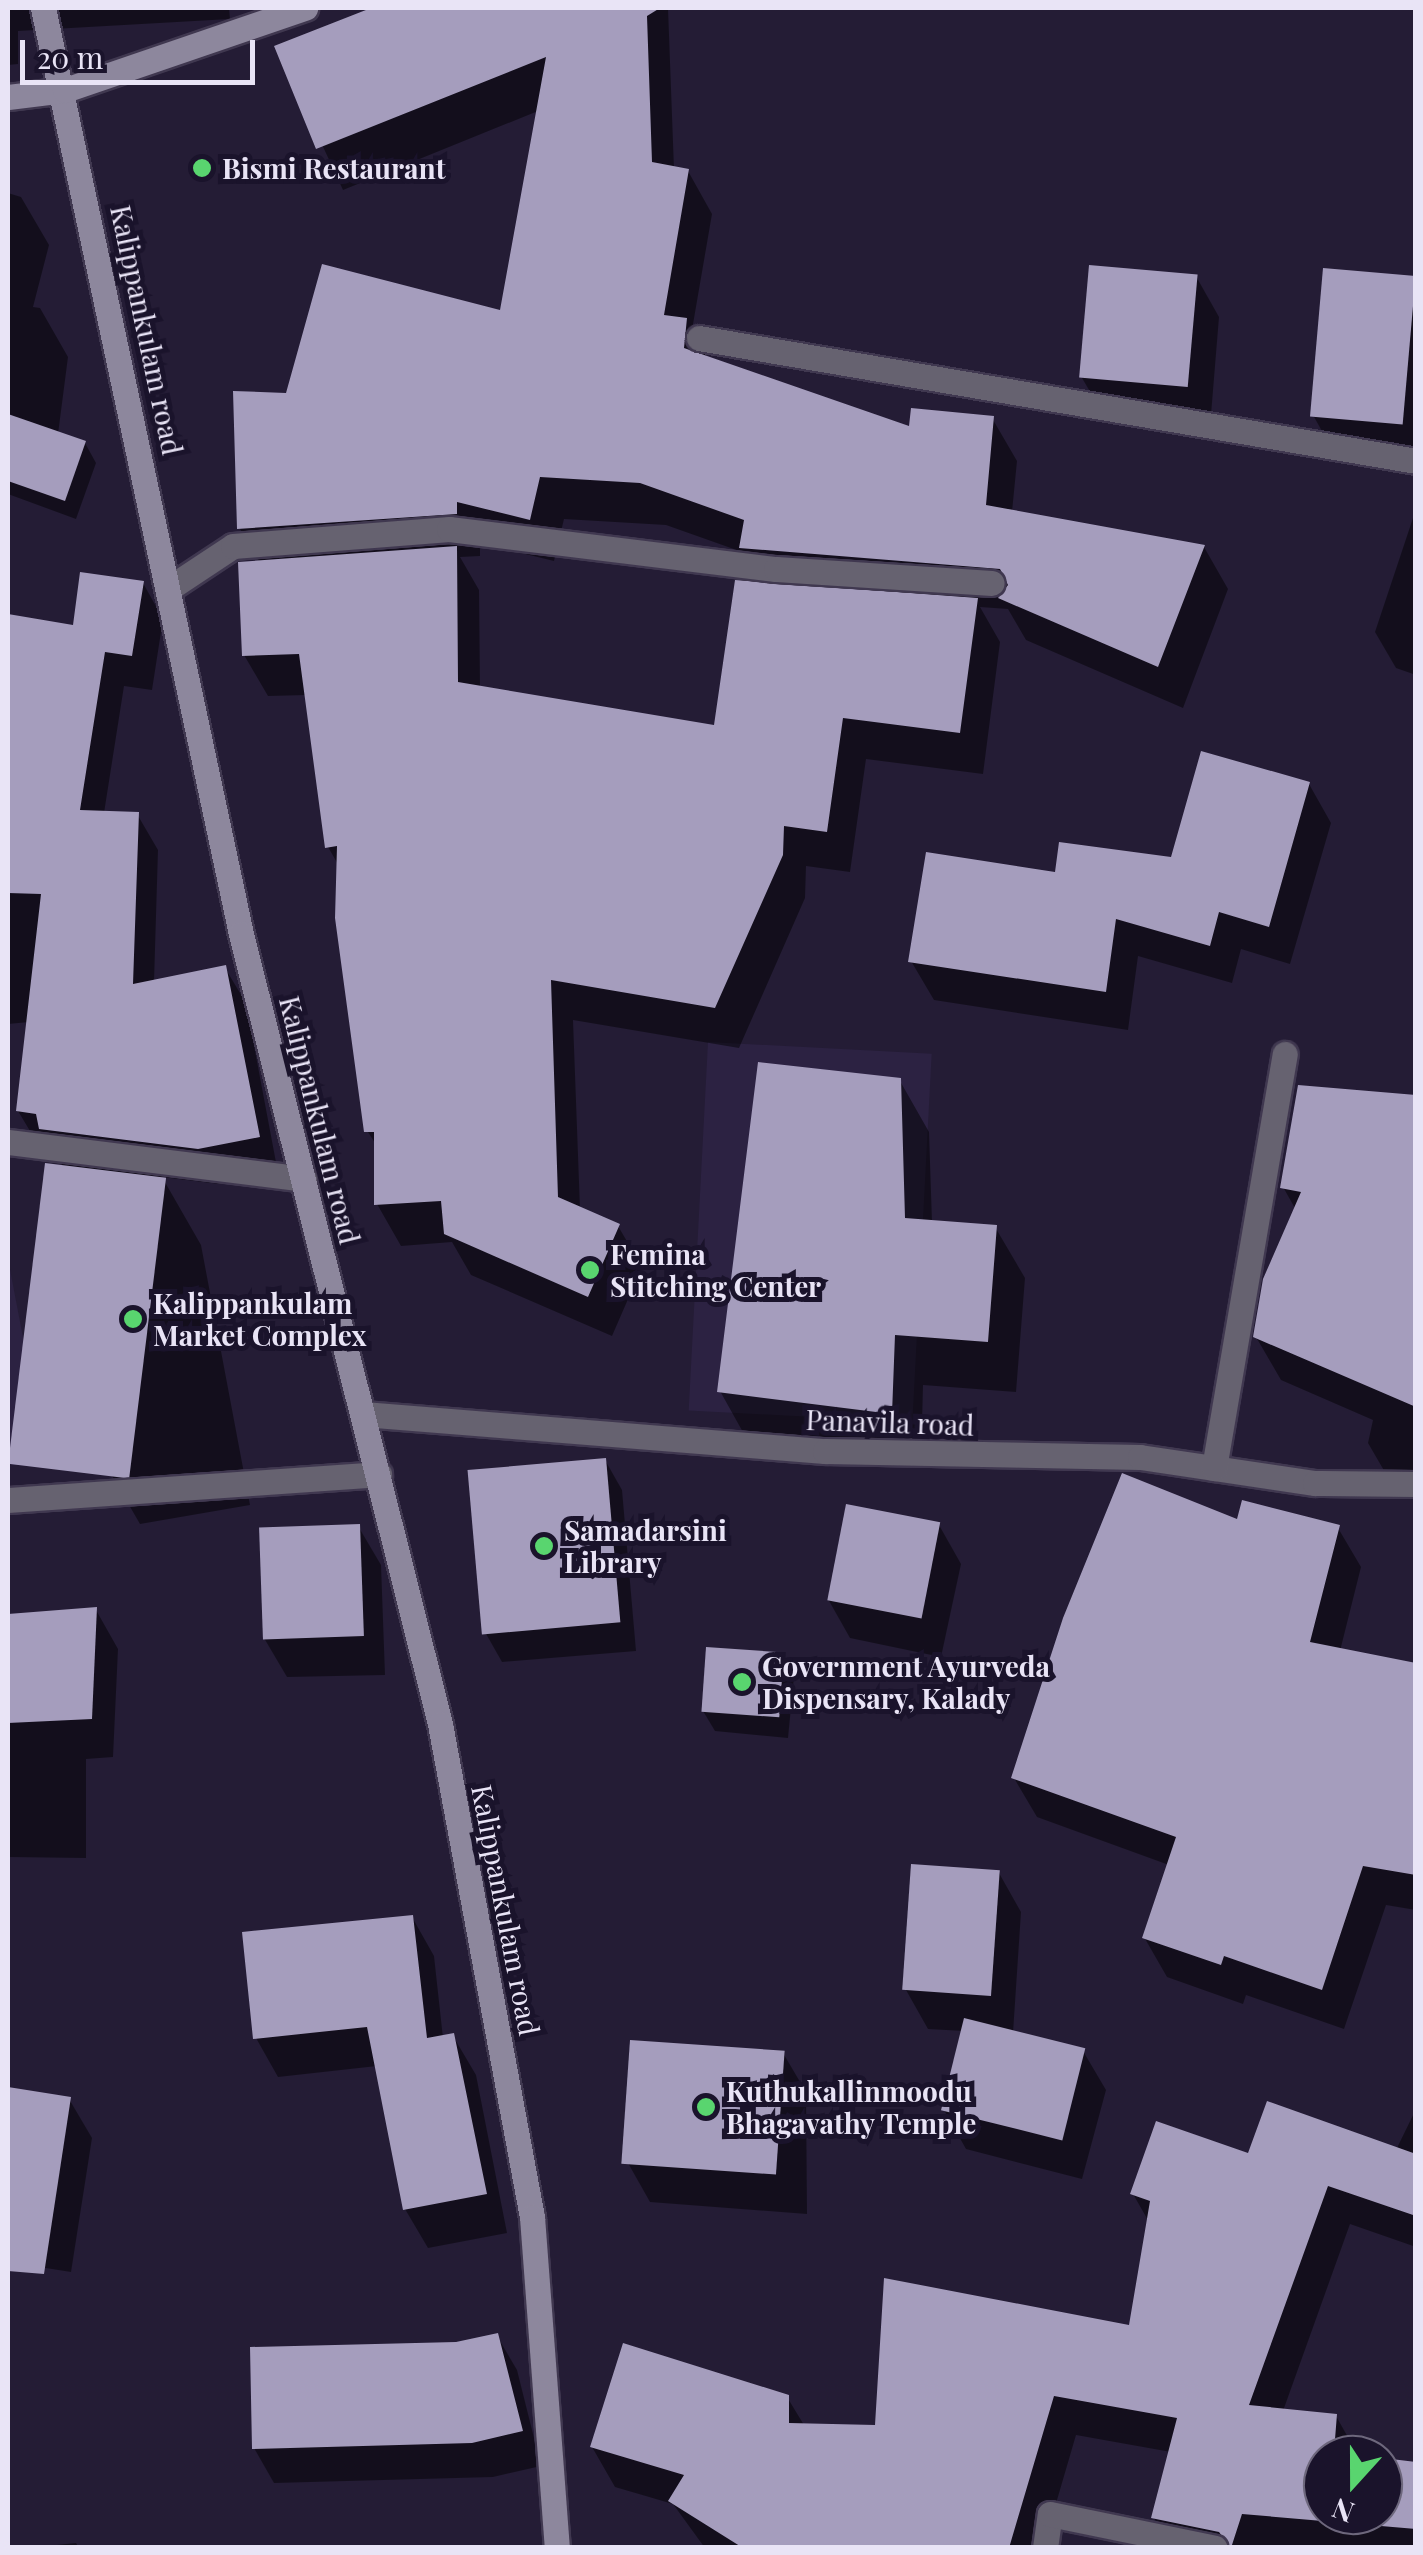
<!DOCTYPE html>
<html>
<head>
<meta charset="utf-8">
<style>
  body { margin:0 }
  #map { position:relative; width:1423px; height:2555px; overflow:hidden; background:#241c35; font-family:"Playfair Display",serif }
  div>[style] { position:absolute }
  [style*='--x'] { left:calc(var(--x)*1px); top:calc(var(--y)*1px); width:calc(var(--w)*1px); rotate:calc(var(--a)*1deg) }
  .built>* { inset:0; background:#2c2242; transform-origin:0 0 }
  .shadow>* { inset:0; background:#0007 }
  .building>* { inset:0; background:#a59dbd; transform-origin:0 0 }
  .roads { filter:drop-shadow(2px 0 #403850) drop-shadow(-2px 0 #403850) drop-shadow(0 2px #403850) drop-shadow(0 -2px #403850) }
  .street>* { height:25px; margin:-12.5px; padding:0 12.5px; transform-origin:12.5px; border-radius:12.5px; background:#666270 }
  .secondary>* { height:25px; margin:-12.5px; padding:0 12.5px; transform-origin:12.5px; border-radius:12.5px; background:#8d879d }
  .dots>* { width:28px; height:28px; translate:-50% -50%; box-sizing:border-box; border:5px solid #1a132b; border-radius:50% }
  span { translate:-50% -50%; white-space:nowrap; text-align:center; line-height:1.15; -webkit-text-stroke:10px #1a132b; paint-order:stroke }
  .poi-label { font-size:28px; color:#e9e4f6; font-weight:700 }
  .left { translate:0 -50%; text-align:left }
  .street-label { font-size:28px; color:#e9e4f6 }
  .frame { position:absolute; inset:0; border:10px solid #e9e4f6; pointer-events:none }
  .north { position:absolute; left:1303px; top:2435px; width:100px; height:100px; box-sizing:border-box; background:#1a132b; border:2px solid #6d677c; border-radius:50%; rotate:201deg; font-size:28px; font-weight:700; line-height:40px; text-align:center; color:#e9e4f6 }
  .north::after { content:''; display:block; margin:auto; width:35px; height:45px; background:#59d56f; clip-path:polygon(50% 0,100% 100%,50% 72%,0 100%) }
  .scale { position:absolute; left:20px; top:40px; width:235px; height:45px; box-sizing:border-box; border:5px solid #e9e4f6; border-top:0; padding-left:12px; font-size:30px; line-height:35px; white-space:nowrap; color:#e9e4f6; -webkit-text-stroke:8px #1a132b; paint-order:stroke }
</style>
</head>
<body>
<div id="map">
  <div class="built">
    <i style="left:708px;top:1042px;width:224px;height:369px;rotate:3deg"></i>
    <i style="clip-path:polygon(8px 1259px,48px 1468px,8px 1464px)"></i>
  </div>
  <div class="shadow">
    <i style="clip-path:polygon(8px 8px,229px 8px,230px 19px,18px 31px,18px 64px,8px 65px)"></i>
    <i style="clip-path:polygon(evenodd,378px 8px,668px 8px,674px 169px,688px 171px,712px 214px,692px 330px,709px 361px,912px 430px,992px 418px,1017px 461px,1012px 512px,1204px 547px,1228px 589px,1183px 708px,1026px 640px,1008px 609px,980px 607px,1000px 642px,983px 774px,866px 759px,850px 872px,806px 866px,805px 898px,739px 1048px,573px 1020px,580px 1209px,618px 1226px,642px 1267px,612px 1336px,471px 1275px,452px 1242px,401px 1246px,377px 1204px,377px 1146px,366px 1129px,339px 866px,328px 847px,307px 695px,268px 696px,244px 655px,260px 563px,240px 529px,288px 396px,502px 313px,538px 111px,343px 190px,277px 47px,378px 8px,564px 519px,666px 525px,745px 553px,764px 585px,716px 727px,480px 688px,479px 590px,460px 557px,480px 556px,480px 543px,554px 561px,564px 519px)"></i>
    <i style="clip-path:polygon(8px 193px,21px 197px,49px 245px,33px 307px,40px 308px,68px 357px,58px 434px,85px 443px,96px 463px,76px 519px,8px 494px)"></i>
    <i style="clip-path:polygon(1197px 278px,1219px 317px,1210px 427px,1105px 417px,1082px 378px)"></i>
    <i style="clip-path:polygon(1416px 279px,1416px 458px,1333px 451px,1313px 415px)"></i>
    <i style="clip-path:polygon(1416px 509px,1416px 675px,1396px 668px,1375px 632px)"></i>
    <i style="clip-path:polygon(143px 583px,163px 619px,152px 690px,124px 686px,104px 813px,137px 814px,158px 850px,154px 982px,225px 968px,246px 1003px,278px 1173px,220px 1184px,162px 1177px,201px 1245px,250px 1505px,140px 1524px,103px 1460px,64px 1168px,52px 1148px,39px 1146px,18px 1111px,29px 1022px,8px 1024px,8px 616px,75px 628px)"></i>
    <i style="clip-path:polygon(1309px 784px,1331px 823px,1290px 964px,1241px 949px,1232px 983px,1138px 956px,1128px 1030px,934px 1000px,911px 961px,1058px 875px,1173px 860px)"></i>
    <i style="clip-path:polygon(900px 1081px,929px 1132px,932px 1222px,995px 1227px,1025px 1278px,1016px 1392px,923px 1385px,921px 1464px,749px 1443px,720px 1391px)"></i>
    <i style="clip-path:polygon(1416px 1097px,1416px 1491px,1393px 1486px,1368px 1443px,1373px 1420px,1281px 1380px,1256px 1337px,1296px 1210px,1283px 1187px)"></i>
    <i style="clip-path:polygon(605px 1460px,622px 1490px,636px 1651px,502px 1662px,485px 1632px)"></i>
    <i style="clip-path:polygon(1239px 1522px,1338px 1528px,1361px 1567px,1340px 1651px,1416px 1666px,1416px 1910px,1386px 1905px,1344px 2029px,1246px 1995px,1243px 2004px,1167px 1977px,1144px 1937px,1169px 1865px,1037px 1817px,1014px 1778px)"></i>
    <i style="clip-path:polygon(939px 1525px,961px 1564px,941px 1657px,850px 1638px,828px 1599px)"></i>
    <i style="clip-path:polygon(358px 1526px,381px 1565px,385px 1675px,287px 1677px,264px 1638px)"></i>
    <i style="clip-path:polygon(96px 1610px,118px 1649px,113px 1757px,86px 1759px,86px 1858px,8px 1857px,8px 1617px)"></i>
    <i style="clip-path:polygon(782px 1656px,794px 1676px,788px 1738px,715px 1731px,703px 1711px)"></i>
    <i style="clip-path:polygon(999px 1873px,1021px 1912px,1013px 2033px,1083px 2051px,1106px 2090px,1082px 2179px,966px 2149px,944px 2110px,964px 2031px,928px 2029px,906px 1990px)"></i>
    <i style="clip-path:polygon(412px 1917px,434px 1956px,443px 2038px,453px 2036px,476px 2075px,507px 2233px,428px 2248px,405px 2209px,377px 2066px,278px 2077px,256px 2038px)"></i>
    <i style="clip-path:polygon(783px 2053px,806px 2092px,807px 2214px,650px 2202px,628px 2163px)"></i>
    <i style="clip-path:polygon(8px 2089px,69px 2099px,92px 2138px,71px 2272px,8px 2262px)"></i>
    <i style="clip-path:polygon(1416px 2109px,1416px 2247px,1350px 2224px,1283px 2411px,1336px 2416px,1358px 2455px,1323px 2455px,1323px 2515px,1383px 2515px,1383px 2460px,1416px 2464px,1416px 2548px,1171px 2548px,1154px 2518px,1171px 2452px,1076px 2435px,1043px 2548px,705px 2548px,673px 2504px,615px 2487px,592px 2447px,787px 2397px,804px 2425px,877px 2427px,1131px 2328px,1149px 2222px,1133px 2194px,1250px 2156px,1396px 2150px)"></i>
    <i style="clip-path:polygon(497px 2336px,517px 2370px,541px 2466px,493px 2477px,274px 2483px,254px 2448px,457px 2345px)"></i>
    <i style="clip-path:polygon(76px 2543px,79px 2548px,28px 2548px)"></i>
  </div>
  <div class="building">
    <i style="clip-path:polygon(371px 8px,660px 8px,647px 16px,652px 162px,689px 169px,664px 315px,687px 318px,684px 348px,909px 426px,911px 408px,994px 416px,986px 505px,1205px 545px,1158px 667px,998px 598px,1008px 585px,1000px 569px,739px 548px,744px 520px,640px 483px,540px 477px,530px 520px,457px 502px,457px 514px,237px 529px,233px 391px,286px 393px,322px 264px,500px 310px,546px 57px,316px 149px,274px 46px)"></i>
    <i style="left:1089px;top:265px;width:109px;height:113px;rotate:5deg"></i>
    <i style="left:1323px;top:268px;width:93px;height:149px;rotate:5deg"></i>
    <i style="clip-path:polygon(8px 414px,86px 441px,65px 501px,8px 481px)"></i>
    <i style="clip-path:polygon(457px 546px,458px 682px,714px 725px,735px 580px,978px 598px,960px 733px,843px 718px,827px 832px,784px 826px,783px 855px,715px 1008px,551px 980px,558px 1197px,620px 1224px,588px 1297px,444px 1234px,441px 1201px,374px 1205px,374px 1132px,364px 1132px,335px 918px,337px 846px,325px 848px,299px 654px,242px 656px,238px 562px)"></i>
    <i style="clip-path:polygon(80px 572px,144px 581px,132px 656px,105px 652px,80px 810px,139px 812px,133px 984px,226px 965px,260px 1137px,198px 1149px,39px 1129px,36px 1114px,16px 1111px,41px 894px,8px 893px,8px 614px,73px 625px)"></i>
    <i style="clip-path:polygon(1201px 751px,1310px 782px,1269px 927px,1219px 912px,1210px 946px,1116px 919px,1106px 992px,908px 962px,926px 852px,1055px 872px,1059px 842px,1171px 857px)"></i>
    <i style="clip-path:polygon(758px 1062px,901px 1078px,905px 1218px,997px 1225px,988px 1342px,895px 1335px,892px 1414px,717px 1392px)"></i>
    <i style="clip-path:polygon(1298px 1085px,1416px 1095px,1416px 1407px,1253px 1337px,1263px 1279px,1301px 1192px,1280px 1188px)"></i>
    <i style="left:45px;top:1163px;width:122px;height:303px;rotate:7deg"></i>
    <i style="left:606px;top:1458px;width:165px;height:139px;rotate:85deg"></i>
    <i style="clip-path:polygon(1122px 1473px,1237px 1519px,1242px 1500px,1340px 1525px,1310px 1642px,1416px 1663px,1416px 1875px,1363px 1866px,1322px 1990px,1224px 1956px,1221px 1965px,1142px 1938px,1176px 1837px,1011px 1778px,1063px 1618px)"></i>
    <i style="left:846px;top:1504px;width:96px;height:98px;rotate:11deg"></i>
    <i style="left:360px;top:1524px;width:112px;height:101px;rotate:88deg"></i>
    <i style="clip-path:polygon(97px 1607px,92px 1719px,8px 1723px,8px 1614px)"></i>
    <i style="left:706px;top:1647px;width:78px;height:65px;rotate:4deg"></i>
    <i style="left:911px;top:1864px;width:89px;height:126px;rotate:4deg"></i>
    <i style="clip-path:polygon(413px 1915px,427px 2038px,454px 2033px,487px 2194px,403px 2210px,367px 2027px,253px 2039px,242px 1932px)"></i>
    <i style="left:964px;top:2018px;width:125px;height:95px;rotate:14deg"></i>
    <i style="left:630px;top:2040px;width:155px;height:124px;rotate:4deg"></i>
    <i style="clip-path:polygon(8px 2087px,71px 2097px,44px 2274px,8px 2271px)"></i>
    <i style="clip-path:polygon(1267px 2101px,1416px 2154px,1416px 2216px,1328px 2186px,1249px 2405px,1337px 2414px,1334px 2452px,1358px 2455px,1323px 2455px,1323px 2515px,1383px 2515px,1383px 2458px,1416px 2462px,1416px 2529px,1242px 2514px,1231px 2548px,1219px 2532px,1151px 2518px,1177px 2418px,1054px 2396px,1009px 2548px,743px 2548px,668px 2501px,684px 2475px,590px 2447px,623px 2343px,789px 2395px,789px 2423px,875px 2425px,884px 2278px,1129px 2325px,1150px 2201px,1130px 2194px,1156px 2121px,1248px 2153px)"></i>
    <i style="clip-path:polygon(498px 2333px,523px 2431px,472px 2443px,252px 2449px,250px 2347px,456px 2342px)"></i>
  </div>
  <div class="roads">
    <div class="street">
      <i style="--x:699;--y:338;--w:727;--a:9.73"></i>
      <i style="--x:171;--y:587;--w:74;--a:-33.5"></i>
      <i style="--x:233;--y:546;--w:217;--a:-4.5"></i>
      <i style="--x:449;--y:529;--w:329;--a:7"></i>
      <i style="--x:776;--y:569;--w:216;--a:3.7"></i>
      <i style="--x:8;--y:1142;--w:298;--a:7.1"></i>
      <i style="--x:363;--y:1414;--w:463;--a:4.6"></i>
      <i style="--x:825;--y:1451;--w:315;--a:1.1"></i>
      <i style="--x:1140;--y:1457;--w:177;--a:8.5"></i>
      <i style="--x:1315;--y:1483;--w:101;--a:0.6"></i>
      <i style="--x:1214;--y:1468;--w:420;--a:-80.3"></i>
      <i style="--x:8;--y:1500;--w:372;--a:-4"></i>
      <i style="--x:1045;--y:2548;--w:34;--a:-82"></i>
      <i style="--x:1050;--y:2514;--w:168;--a:11.6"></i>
    </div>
    <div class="secondary">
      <i style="--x:43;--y:8;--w:947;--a:77.93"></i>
      <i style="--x:241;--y:934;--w:815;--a:75.86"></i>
      <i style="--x:440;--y:1724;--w:502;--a:79.43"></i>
      <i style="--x:532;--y:2217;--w:332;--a:85.7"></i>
      <i style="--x:8;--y:97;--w:57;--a:-7"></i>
      <i style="--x:65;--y:90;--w:254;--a:-18.9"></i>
    </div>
  </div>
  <div class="dots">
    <i style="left:202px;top:168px;background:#59d56f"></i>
    <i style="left:590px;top:1270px;background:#59d56f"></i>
    <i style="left:133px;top:1319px;background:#59d56f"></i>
    <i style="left:544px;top:1546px;background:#59d56f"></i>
    <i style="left:742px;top:1682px;background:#59d56f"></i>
    <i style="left:706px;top:2107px;background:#59d56f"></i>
  </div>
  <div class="poi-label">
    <span class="left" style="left:222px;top:168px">Bismi Restaurant</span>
    <span class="left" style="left:610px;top:1270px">Femina<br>Stitching Center</span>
    <span class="left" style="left:153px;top:1319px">Kalippankulam<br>Market Complex</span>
    <span class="left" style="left:564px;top:1546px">Samadarsini<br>Library</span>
    <span class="left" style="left:762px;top:1682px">Government Ayurveda<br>Dispensary, Kalady</span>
    <span class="left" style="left:726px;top:2107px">Kuthukallinmoodu<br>Bhagavathy Temple</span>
  </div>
  <div class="street-label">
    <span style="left:147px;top:330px;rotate:78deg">Kalippankulam road</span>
    <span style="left:320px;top:1120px;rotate:76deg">Kalippankulam road</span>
    <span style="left:890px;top:1422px;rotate:2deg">Panavila road</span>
    <span style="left:506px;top:1910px;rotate:79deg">Kalippankulam road</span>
  </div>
  <div class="frame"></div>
  <div class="north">N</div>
  <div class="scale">20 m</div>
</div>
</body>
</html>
